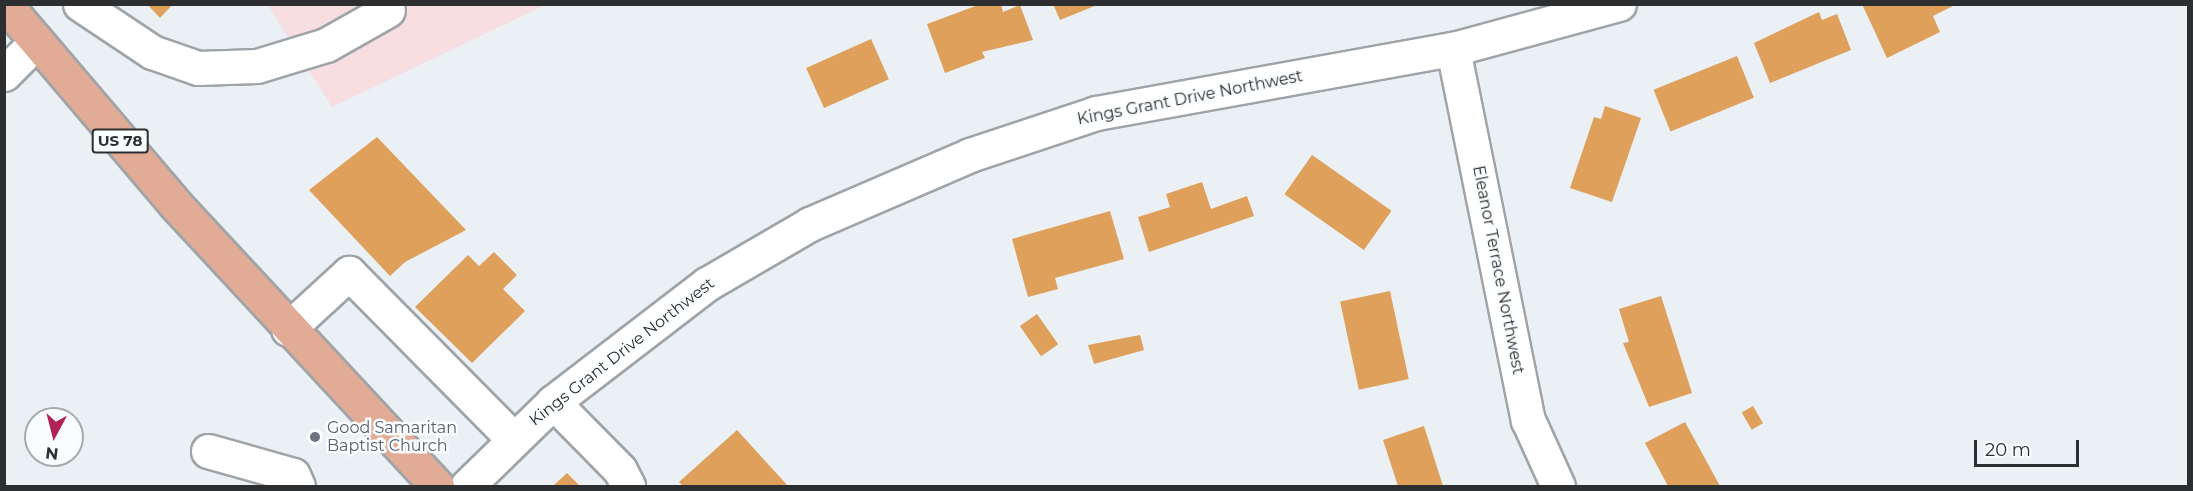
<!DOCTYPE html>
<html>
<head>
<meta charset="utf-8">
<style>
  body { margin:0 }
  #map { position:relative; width:2193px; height:491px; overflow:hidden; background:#eaf0f4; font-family:Montserrat,sans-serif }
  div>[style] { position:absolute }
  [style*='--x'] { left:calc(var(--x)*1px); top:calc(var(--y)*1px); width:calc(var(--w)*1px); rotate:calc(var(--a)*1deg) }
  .industrial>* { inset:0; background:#f8dde1 }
  .building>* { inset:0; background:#dea05b; transform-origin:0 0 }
  .roads { filter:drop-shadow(2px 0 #9fa4a8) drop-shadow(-2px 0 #9fa4a8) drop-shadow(0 2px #9fa4a8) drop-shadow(0 -2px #9fa4a8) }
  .minor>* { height:33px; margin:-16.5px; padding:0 16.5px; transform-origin:16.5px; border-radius:16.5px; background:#fff }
  .major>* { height:33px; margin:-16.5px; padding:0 16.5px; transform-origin:16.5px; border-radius:16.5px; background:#e2ab95 }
  .dots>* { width:16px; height:16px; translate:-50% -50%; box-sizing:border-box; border:3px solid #fafdfe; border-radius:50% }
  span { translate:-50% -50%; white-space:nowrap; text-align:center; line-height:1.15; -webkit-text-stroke:5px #fafdfe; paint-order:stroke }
  .shield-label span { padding:2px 4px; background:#fafdfe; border:2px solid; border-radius:4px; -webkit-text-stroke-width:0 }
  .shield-label { font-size:15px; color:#2c2e30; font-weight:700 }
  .street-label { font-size:16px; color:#2c2e30 }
  .worship-label { font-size:16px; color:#5b616d }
  .left { translate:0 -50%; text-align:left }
  .frame { position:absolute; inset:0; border:6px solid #2c2e30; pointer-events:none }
  .north { position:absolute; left:24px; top:407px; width:60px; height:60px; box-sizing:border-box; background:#fafdfe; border:2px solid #a8aaac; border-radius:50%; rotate:187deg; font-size:16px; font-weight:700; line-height:24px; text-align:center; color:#2c2e30 }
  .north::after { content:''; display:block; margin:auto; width:21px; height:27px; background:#b22355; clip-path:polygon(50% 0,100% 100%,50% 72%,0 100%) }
  .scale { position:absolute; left:1974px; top:440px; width:105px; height:27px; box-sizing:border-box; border:3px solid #2c2e30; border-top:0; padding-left:8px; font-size:18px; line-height:21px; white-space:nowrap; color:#2c2e30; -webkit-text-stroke:4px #fafdfe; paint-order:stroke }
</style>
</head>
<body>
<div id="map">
  <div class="industrial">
    <i style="clip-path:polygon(268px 5px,545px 5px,332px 107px)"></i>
  </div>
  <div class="building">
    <i style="clip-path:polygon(147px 4px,173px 4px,160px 18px)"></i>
    <i style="clip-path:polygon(981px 4px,1001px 4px,1003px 12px,1020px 5px,1033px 40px,982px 52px,985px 58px,945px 73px,927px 24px)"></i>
    <i style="clip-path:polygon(1053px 4px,1097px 4px,1097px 5px,1060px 20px)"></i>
    <i style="clip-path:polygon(1862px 4px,1957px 4px,1933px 16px,1940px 32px,1887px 58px)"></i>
    <i style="clip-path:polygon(1819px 12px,1822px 20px,1837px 14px,1851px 50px,1770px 83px,1754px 43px)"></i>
    <i style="left:871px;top:39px;width:44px;height:71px;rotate:66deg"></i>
    <i style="left:1737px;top:56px;width:45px;height:90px;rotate:68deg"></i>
    <i style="clip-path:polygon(1605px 106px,1641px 118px,1612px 202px,1570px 188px,1594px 117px,1601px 119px)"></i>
    <i style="clip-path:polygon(377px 137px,466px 230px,405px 262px,390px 276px,309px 190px)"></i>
    <i style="left:1312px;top:155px;width:97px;height:48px;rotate:35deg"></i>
    <i style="clip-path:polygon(1202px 182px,1211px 209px,1247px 196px,1254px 216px,1149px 252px,1138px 217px,1170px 207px,1166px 194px)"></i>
    <i style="clip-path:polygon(1110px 211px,1124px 259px,1055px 278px,1058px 289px,1028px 297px,1012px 239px)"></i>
    <i style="clip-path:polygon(494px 252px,517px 275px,503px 289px,525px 311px,472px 363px,415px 307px,468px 255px,479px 266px)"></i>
    <i style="left:1390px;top:291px;width:90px;height:51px;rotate:78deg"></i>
    <i style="clip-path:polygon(1661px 296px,1692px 393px,1649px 407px,1623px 343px,1629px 342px,1619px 309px)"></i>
    <i style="left:1037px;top:314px;width:37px;height:21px;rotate:55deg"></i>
    <i style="clip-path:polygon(1140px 335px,1144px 350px,1094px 364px,1088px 345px)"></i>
    <i style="left:1753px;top:406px;width:20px;height:13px;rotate:60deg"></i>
    <i style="clip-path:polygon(1685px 422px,1720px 486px,1668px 486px,1645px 443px)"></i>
    <i style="clip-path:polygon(1424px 426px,1443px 486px,1398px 486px,1383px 440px)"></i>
    <i style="clip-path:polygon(737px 430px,788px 486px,683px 486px,679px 482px)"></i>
    <i style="clip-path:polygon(567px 473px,580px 486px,553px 486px)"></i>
  </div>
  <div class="roads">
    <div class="minor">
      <i style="--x:80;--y:4;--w:87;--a:33.7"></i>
      <i style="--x:152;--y:52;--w:49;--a:19.2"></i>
      <i style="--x:198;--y:68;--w:59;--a:-1.9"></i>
      <i style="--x:257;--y:66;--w:72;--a:-16.9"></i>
      <i style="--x:326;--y:45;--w:71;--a:-29.4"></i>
      <i style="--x:1453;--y:49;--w:379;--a:78.6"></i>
      <i style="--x:1528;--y:420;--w:72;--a:65.6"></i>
      <i style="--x:4;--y:74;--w:44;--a:-45"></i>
      <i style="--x:288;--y:329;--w:83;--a:-42.6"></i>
      <i style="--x:349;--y:273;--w:232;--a:45.3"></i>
      <i style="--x:553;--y:402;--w:95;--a:45.4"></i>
      <i style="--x:620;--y:470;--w:18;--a:63"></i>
      <i style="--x:208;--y:451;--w:88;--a:15.8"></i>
      <i style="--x:293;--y:475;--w:12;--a:66"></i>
      <i style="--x:467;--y:486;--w:120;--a:-44.3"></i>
      <i style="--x:553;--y:402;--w:194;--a:-37.5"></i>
      <i style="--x:707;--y:284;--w:119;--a:-30.2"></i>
      <i style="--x:810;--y:224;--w:174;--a:-23.3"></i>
      <i style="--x:970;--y:155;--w:133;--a:-18.4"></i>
      <i style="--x:1096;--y:113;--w:363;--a:-10.2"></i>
      <i style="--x:1453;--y:49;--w:172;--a:-15.2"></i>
    </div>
    <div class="major">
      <i style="--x:5;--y:4;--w:262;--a:49.6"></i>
      <i style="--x:175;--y:204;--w:385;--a:47.1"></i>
    </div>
  </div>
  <div class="dots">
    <i style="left:315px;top:437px;background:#6b7280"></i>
  </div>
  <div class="shield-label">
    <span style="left:120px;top:141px">US 78</span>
  </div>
  <div class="street-label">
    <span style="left:1190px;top:98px;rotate:-11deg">Kings Grant Drive Northwest</span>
    <span style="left:1498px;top:270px;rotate:79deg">Eleanor Terrace Northwest</span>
    <span style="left:622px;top:352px;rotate:-38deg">Kings Grant Drive Northwest</span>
  </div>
  <div class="worship-label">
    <span class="left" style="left:327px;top:437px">Good Samaritan<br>Baptist Church</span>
  </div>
  <div class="frame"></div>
  <div class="north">N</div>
  <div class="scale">20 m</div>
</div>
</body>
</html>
